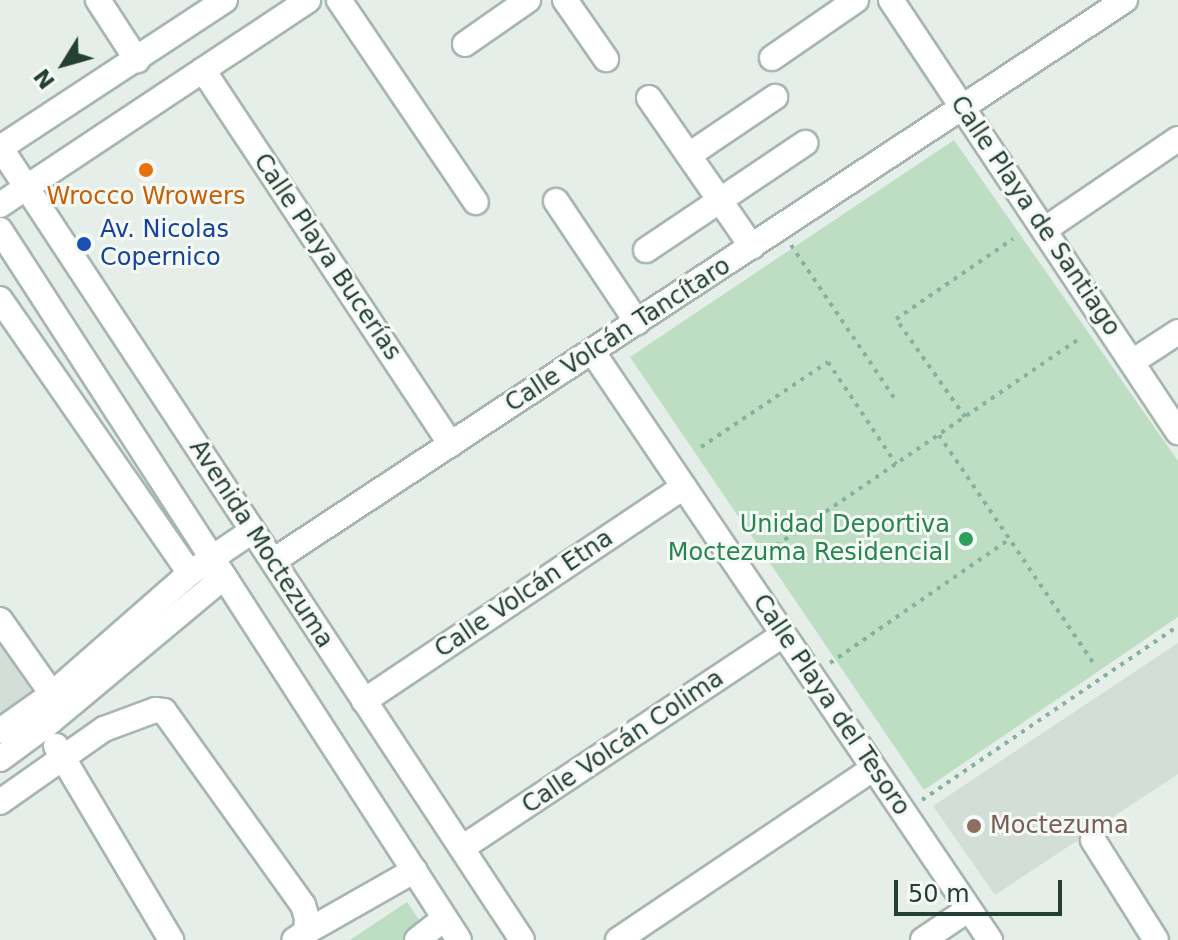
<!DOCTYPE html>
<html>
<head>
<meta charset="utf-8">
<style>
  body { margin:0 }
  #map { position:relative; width:1178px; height:940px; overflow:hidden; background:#e5eee9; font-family:"DejaVu Sans",sans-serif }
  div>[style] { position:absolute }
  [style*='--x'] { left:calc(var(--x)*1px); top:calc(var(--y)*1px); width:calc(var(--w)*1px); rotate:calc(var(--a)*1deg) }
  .built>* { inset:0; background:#d3ded8 }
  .green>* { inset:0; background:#bedec4 }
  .path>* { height:4px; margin-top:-2px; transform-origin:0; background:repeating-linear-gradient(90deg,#86b19f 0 4px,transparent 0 10px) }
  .roads { filter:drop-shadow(2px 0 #a7b6af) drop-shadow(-2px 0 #a7b6af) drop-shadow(0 2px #a7b6af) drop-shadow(0 -2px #a7b6af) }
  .minor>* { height:24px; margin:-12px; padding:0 12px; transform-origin:12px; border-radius:12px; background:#fff }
  .dots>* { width:22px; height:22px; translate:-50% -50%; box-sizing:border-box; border:4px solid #f6faf7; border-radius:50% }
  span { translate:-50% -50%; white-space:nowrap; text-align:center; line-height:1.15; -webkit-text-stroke:6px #f6faf7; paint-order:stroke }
  .food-label { font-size:24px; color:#c56008 }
  .street-label { font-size:24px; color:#244035 }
  .transit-label { font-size:24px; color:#164399 }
  .left { translate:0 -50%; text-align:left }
  .leisure-label { font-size:24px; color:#27864d }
  .right { translate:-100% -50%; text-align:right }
  .education-label { font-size:24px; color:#785e54 }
  .north { position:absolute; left:24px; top:24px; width:80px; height:80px; -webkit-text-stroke:6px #f6faf7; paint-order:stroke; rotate:233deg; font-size:22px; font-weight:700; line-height:32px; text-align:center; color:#244035 }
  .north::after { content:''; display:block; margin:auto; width:28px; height:36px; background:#244035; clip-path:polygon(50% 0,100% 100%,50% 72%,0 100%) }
  .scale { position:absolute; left:894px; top:880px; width:168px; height:36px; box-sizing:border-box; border:4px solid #244035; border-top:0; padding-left:10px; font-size:24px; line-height:28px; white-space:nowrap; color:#244035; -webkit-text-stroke:6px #f6faf7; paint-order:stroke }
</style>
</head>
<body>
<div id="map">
  <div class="built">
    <i style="clip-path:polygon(1178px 643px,1178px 774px,995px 895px,933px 806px)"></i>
    <i style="clip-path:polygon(0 644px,35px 697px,0 721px)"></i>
  </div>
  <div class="green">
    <i style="clip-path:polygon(954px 140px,1178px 461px,1178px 617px,924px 790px,630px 357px)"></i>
    <i style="clip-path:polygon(407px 902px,433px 940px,350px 940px)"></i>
  </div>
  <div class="path">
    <i style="--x:791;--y:245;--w:186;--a:56"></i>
    <i style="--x:965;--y:417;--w:120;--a:-125.1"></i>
    <i style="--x:896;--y:319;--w:142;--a:-34.4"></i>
    <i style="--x:939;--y:435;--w:277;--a:55.9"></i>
    <i style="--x:701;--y:447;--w:153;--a:-33.8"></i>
    <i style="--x:828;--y:362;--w:123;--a:56.3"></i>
    <i style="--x:768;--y:551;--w:380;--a:-34.3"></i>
    <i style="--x:830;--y:663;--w:219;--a:-34.6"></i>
    <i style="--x:922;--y:800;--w:310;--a:-34.2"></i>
  </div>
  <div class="roads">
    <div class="minor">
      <i style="--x:98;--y:0;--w:72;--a:57"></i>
      <i style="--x:339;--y:0;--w:244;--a:55.9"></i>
      <i style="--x:565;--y:0;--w:72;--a:55.2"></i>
      <i style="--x:891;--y:0;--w:519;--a:56.4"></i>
      <i style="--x:465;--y:44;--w:77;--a:-34.9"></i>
      <i style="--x:772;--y:58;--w:102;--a:-34.6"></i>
      <i style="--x:203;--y:70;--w:449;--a:56.5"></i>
      <i style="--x:649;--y:98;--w:181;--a:55.3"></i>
      <i style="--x:0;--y:147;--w:949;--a:56.64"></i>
      <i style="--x:0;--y:148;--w:269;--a:-33.3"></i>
      <i style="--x:689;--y:155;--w:104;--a:-34"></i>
      <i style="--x:556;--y:201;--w:146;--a:56.2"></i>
      <i style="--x:0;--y:205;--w:370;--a:-33.6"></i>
      <i style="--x:0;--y:230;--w:845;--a:57.12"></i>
      <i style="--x:1044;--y:230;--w:162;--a:-34.2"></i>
      <i style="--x:646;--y:250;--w:192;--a:-33.9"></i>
      <i style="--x:0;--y:299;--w:333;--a:55.3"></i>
      <i style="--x:592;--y:351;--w:711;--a:55.95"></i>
      <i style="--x:1132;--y:362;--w:55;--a:-33.1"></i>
      <i style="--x:273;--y:561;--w:1020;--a:-33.36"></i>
      <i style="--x:0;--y:620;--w:90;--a:54.9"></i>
      <i style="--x:364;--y:701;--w:385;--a:-33.8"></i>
      <i style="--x:0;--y:731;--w:64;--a:-35.4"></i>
      <i style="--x:52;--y:694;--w:184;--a:-41.2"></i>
      <i style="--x:190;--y:573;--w:75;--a:-34.1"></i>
      <i style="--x:56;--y:746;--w:226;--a:59.3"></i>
      <i style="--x:0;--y:759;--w:56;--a:-36.3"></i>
      <i style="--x:45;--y:726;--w:233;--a:-39.8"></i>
      <i style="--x:0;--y:802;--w:127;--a:-35.1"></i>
      <i style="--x:104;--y:729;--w:54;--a:-20.4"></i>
      <i style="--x:155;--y:710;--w:9;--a:6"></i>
      <i style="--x:164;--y:711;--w:239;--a:54.4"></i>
      <i style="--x:303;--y:905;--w:14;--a:73"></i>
      <i style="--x:307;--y:918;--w:14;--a:94"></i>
      <i style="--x:306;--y:932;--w:14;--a:146"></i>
      <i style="--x:1093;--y:840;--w:118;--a:57.8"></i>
      <i style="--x:462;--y:848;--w:385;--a:-33.6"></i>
      <i style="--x:306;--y:932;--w:125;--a:-29.6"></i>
      <i style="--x:417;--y:940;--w:34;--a:-38"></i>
      <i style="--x:618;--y:940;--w:308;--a:-33.9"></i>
      <i style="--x:923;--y:940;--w:55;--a:-34"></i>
    </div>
  </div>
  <div class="dots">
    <i style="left:146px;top:170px;background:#e8710a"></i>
    <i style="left:84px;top:244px;background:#1a4fb4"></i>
    <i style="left:966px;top:539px;background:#2e9e5b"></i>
    <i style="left:974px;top:826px;background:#8d6e63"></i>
  </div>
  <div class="food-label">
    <span style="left:146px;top:197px">Wrocco Wrowers</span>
  </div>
  <div class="street-label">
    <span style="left:1035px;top:216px;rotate:56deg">Calle Playa de Santiago</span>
    <span style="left:327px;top:257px;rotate:56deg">Calle Playa Bucerías</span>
    <span style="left:618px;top:335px;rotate:-33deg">Calle Volcán Tancítaro</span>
    <span style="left:261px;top:544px;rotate:57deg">Avenida Moctezuma</span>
    <span style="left:524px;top:594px;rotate:-34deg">Calle Volcán Etna</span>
    <span style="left:831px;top:705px;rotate:56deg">Calle Playa del Tesoro</span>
    <span style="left:623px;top:742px;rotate:-34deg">Calle Volcán Colima</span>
  </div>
  <div class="transit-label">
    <span class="left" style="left:100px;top:244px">Av. Nicolas<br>Copernico</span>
  </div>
  <div class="leisure-label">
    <span class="right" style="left:950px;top:539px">Unidad Deportiva<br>Moctezuma Residencial</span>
  </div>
  <div class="education-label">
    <span class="left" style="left:990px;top:826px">Moctezuma</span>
  </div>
  <div class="north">N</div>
  <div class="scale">50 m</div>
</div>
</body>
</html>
